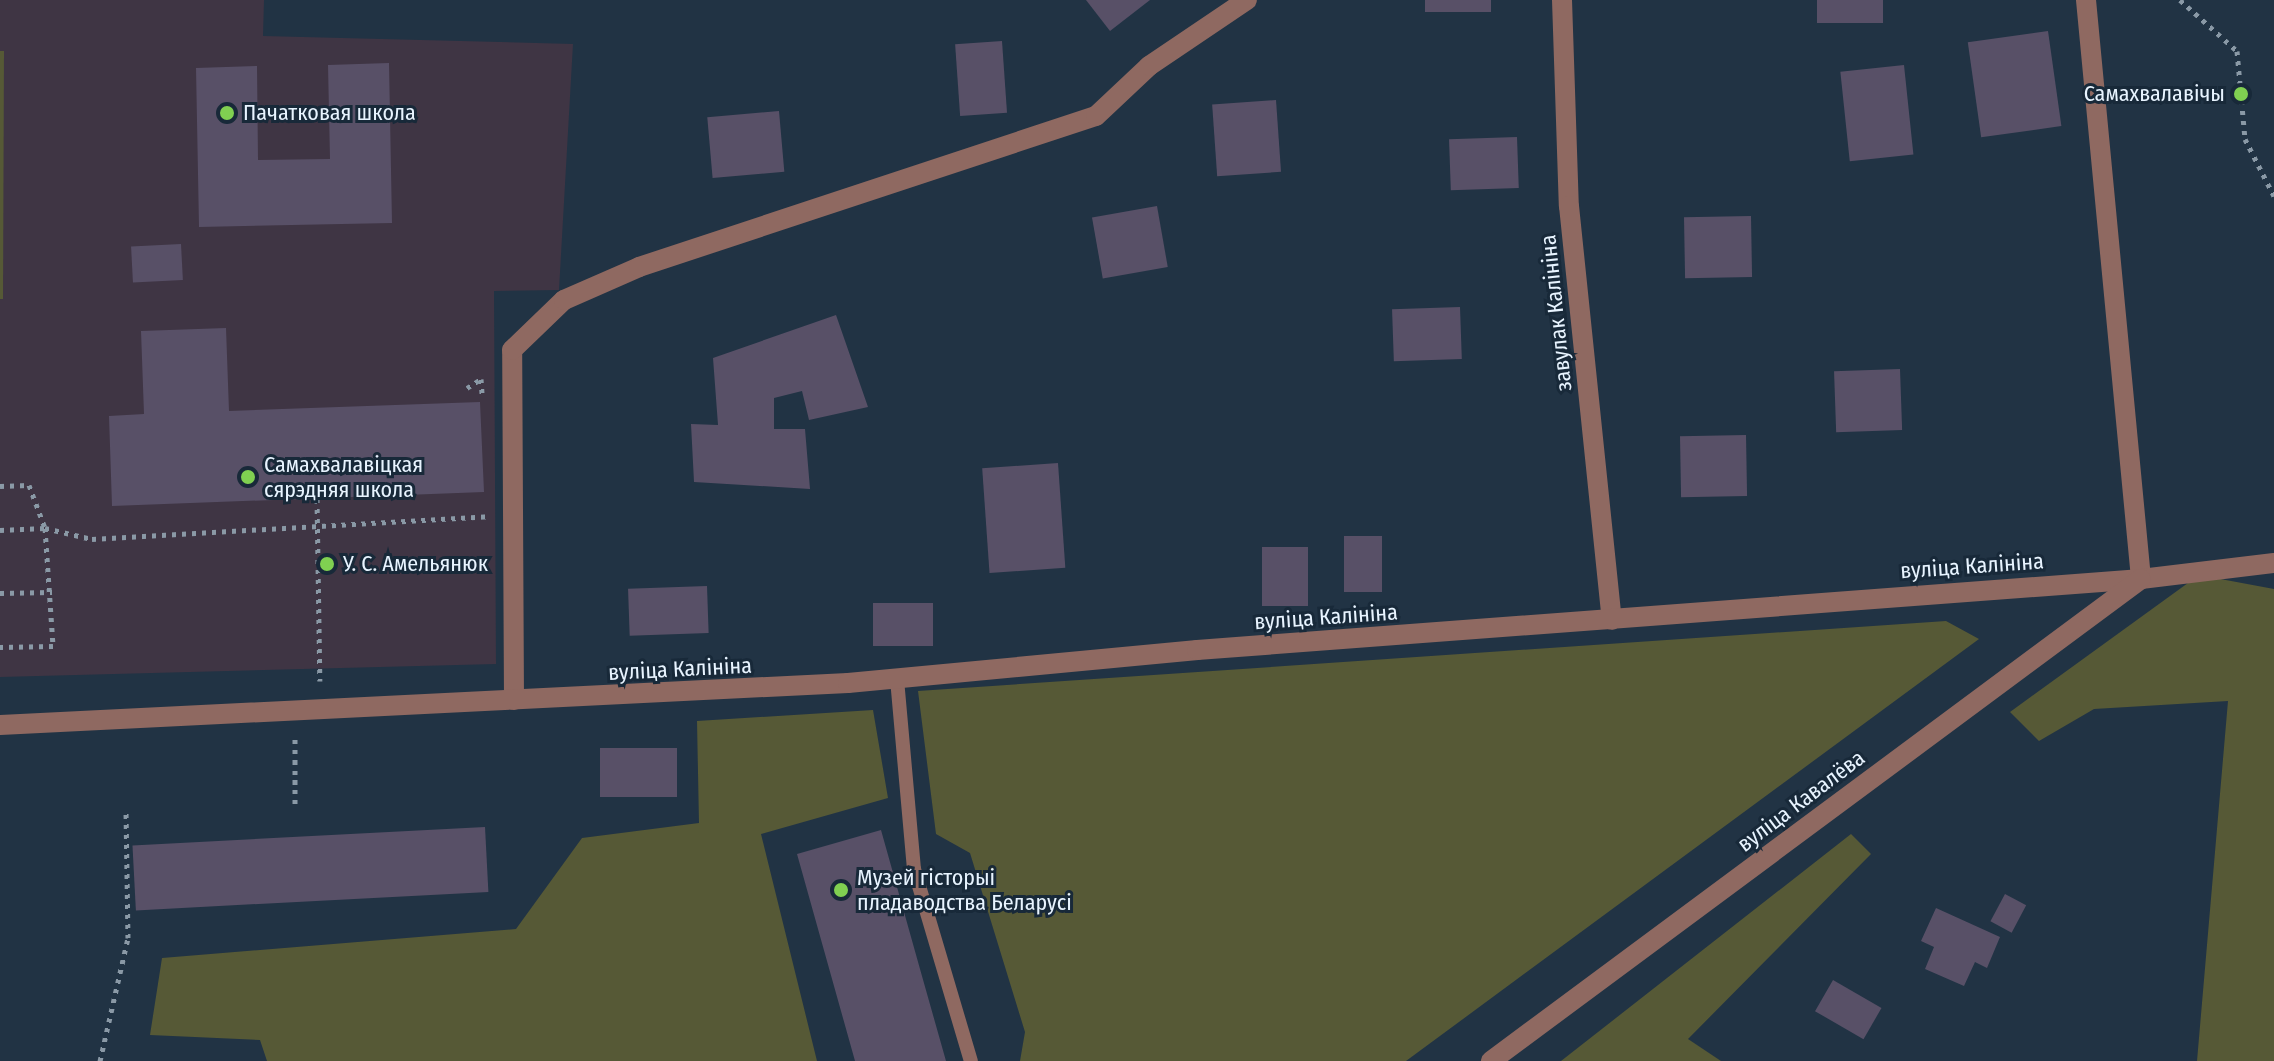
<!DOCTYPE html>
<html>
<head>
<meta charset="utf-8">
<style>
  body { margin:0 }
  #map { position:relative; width:2274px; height:1061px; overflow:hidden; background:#213344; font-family:"Fira Sans Condensed",sans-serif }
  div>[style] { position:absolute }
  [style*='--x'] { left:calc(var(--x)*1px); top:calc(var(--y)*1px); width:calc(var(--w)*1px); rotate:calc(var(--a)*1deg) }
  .education>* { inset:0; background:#3f3544 }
  .green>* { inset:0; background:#565936 }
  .building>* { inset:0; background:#585067; transform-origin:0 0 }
  .path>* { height:5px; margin-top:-2.5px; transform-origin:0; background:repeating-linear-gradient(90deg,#8a99a6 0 4px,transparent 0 10px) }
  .service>* { height:14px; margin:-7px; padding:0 7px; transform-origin:7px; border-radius:7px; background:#8f6961 }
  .minor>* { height:20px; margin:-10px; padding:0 10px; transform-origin:10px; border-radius:10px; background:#8f6961 }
  .tertiary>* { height:20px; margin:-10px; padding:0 10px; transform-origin:10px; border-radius:10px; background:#8f6961 }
  .dots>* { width:22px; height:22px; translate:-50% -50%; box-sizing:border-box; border:4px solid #182939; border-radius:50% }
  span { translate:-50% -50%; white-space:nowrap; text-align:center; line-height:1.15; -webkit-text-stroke:6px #182939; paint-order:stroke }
  .poi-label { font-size:22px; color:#e8f4ff }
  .right { translate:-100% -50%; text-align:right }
  .left { translate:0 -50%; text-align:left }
  .street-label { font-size:22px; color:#e8f4ff }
</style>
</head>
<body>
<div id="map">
  <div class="education">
    <i style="clip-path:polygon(0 0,264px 0,263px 36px,573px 44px,559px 290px,494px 291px,496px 664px,0 677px)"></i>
  </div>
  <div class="green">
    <i style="clip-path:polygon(0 51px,4px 51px,3px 299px,0 299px)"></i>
    <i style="clip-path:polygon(2199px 575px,2274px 589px,2274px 1061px,2197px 1061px,2228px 701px,2094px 709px,2039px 741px,2010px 712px)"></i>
    <i style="clip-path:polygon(1946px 621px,1979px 639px,1406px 1061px,1020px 1061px,1025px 1032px,970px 853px,936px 834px,918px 691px)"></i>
    <i style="clip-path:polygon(873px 710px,888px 798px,761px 834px,817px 1061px,267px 1061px,260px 1040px,150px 1035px,162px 958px,516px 929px,582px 838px,699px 823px,697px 721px)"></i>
    <i style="clip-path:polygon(1851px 834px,1871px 854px,1688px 1039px,1721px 1061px,1561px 1061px)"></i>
  </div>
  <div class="building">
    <i style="clip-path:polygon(1086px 0,1150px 0,1110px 31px)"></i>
    <i style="left:1425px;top:0;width:66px;height:12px"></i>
    <i style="left:1817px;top:0;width:66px;height:23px"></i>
    <i style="left:2048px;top:31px;width:96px;height:81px;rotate:82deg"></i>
    <i style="left:1002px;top:41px;width:72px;height:47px;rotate:86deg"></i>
    <i style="clip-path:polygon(389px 63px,392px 223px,199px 227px,196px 68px,257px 66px,258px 160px,330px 159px,328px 65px)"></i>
    <i style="left:1904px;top:65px;width:90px;height:64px;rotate:84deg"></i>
    <i style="left:1276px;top:100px;width:72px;height:64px;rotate:86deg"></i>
    <i style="left:779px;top:111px;width:61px;height:72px;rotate:85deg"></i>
    <i style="left:1517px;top:137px;width:51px;height:68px;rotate:88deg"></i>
    <i style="left:1157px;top:206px;width:62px;height:66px;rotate:80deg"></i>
    <i style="left:1751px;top:216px;width:61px;height:67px;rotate:89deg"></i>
    <i style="left:181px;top:244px;width:36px;height:50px;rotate:87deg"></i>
    <i style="left:1460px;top:307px;width:52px;height:68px;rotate:88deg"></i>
    <i style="clip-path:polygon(836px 315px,868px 407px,809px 420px,802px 391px,774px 398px,774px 429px,805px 429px,810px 489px,694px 482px,691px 424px,718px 425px,713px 358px)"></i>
    <i style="clip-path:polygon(226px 328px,229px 411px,480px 402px,484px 492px,112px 506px,109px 416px,144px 414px,141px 331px)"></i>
    <i style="left:1900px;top:369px;width:61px;height:66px;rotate:88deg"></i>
    <i style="left:1746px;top:435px;width:61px;height:66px;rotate:89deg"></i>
    <i style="left:1058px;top:463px;width:105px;height:76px;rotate:86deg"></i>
    <i style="left:1344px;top:536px;width:38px;height:56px"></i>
    <i style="left:1262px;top:547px;width:46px;height:59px"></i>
    <i style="left:707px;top:586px;width:47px;height:79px;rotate:88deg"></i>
    <i style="left:933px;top:603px;width:43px;height:60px;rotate:90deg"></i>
    <i style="left:600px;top:748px;width:77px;height:49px"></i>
    <i style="left:485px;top:827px;width:65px;height:353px;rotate:87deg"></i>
    <i style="clip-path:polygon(881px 830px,920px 969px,946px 1061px,855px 1061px,797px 854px)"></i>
    <i style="left:2005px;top:894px;width:24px;height:31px;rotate:28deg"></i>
    <i style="clip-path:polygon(1936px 908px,2000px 937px,1987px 968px,1975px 962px,1964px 986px,1925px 969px,1934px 947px,1921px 941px)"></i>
    <i style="left:1833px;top:980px;width:56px;height:36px;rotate:30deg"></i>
  </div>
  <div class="path">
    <i style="--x:2180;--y:0;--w:76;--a:41.8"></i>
    <i style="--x:2237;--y:51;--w:88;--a:84.8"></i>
    <i style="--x:2245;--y:139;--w:64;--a:63"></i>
    <i style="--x:467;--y:388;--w:17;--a:-33"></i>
    <i style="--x:481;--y:379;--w:15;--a:86"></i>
    <i style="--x:0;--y:486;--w:29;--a:-2"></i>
    <i style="--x:29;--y:485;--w:46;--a:69.6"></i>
    <i style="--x:45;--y:528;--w:118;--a:86.1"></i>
    <i style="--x:53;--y:646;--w:53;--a:178.9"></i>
    <i style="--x:317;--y:499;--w:182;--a:89.1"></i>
    <i style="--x:0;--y:530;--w:45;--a:-2.5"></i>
    <i style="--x:45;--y:528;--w:48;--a:13.2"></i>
    <i style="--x:92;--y:539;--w:397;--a:-3.3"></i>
    <i style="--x:0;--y:593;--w:52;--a:-1.1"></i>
    <i style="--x:295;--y:804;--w:67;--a:-90"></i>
    <i style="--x:100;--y:1061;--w:126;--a:-77.2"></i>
    <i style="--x:128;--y:938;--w:127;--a:-90.9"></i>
  </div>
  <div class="service">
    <i style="--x:897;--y:679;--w:191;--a:84.9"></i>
    <i style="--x:914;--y:869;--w:200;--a:73.5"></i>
  </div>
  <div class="minor">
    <i style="--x:1562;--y:0;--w:206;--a:88.1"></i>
    <i style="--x:1569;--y:206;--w:416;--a:84.1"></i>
    <i style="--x:2086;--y:0;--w:582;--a:84.57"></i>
    <i style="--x:514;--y:700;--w:350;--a:-90.3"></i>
    <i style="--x:512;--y:350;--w:72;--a:-43.9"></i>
    <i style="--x:564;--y:300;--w:82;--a:-23.7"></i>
    <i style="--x:639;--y:267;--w:481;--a:-18.3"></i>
    <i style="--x:1096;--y:116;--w:73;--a:-43.3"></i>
    <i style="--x:1149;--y:66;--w:118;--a:-34"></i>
  </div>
  <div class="tertiary">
    <i style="--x:0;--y:725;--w:849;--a:-2.84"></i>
    <i style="--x:848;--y:683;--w:351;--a:-5.4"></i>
    <i style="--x:1197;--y:650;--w:947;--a:-4.3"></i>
    <i style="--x:2141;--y:579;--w:134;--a:-6.9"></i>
    <i style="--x:1491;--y:1061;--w:809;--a:-36.56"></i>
  </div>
  <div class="dots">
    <i style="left:2241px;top:94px;background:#80d051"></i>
    <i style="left:227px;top:113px;background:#80d051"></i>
    <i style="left:248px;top:477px;background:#80d051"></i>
    <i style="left:327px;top:564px;background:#80d051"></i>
    <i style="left:841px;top:890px;background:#80d051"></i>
  </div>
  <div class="poi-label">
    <span class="right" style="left:2225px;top:94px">Самахвалавічы</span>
    <span class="left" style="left:243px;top:113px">Пачатковая школа</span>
    <span class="left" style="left:264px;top:477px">Самахвалавіцкая<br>сярэдняя школа</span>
    <span class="left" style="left:343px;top:564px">У. С. Амельянюк</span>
    <span class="left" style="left:857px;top:890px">Музей гісторыі<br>пладаводства Беларусі</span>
  </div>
  <div class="street-label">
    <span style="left:1556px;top:313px;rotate:-96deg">завулак Калініна</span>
    <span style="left:1972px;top:566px;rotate:-4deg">вуліца Калініна</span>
    <span style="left:1326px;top:617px;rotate:-4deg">вуліца Калініна</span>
    <span style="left:680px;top:669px;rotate:-3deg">вуліца Калініна</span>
    <span style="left:1801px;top:801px;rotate:-37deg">вуліца Кавалёва</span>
  </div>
</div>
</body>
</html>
